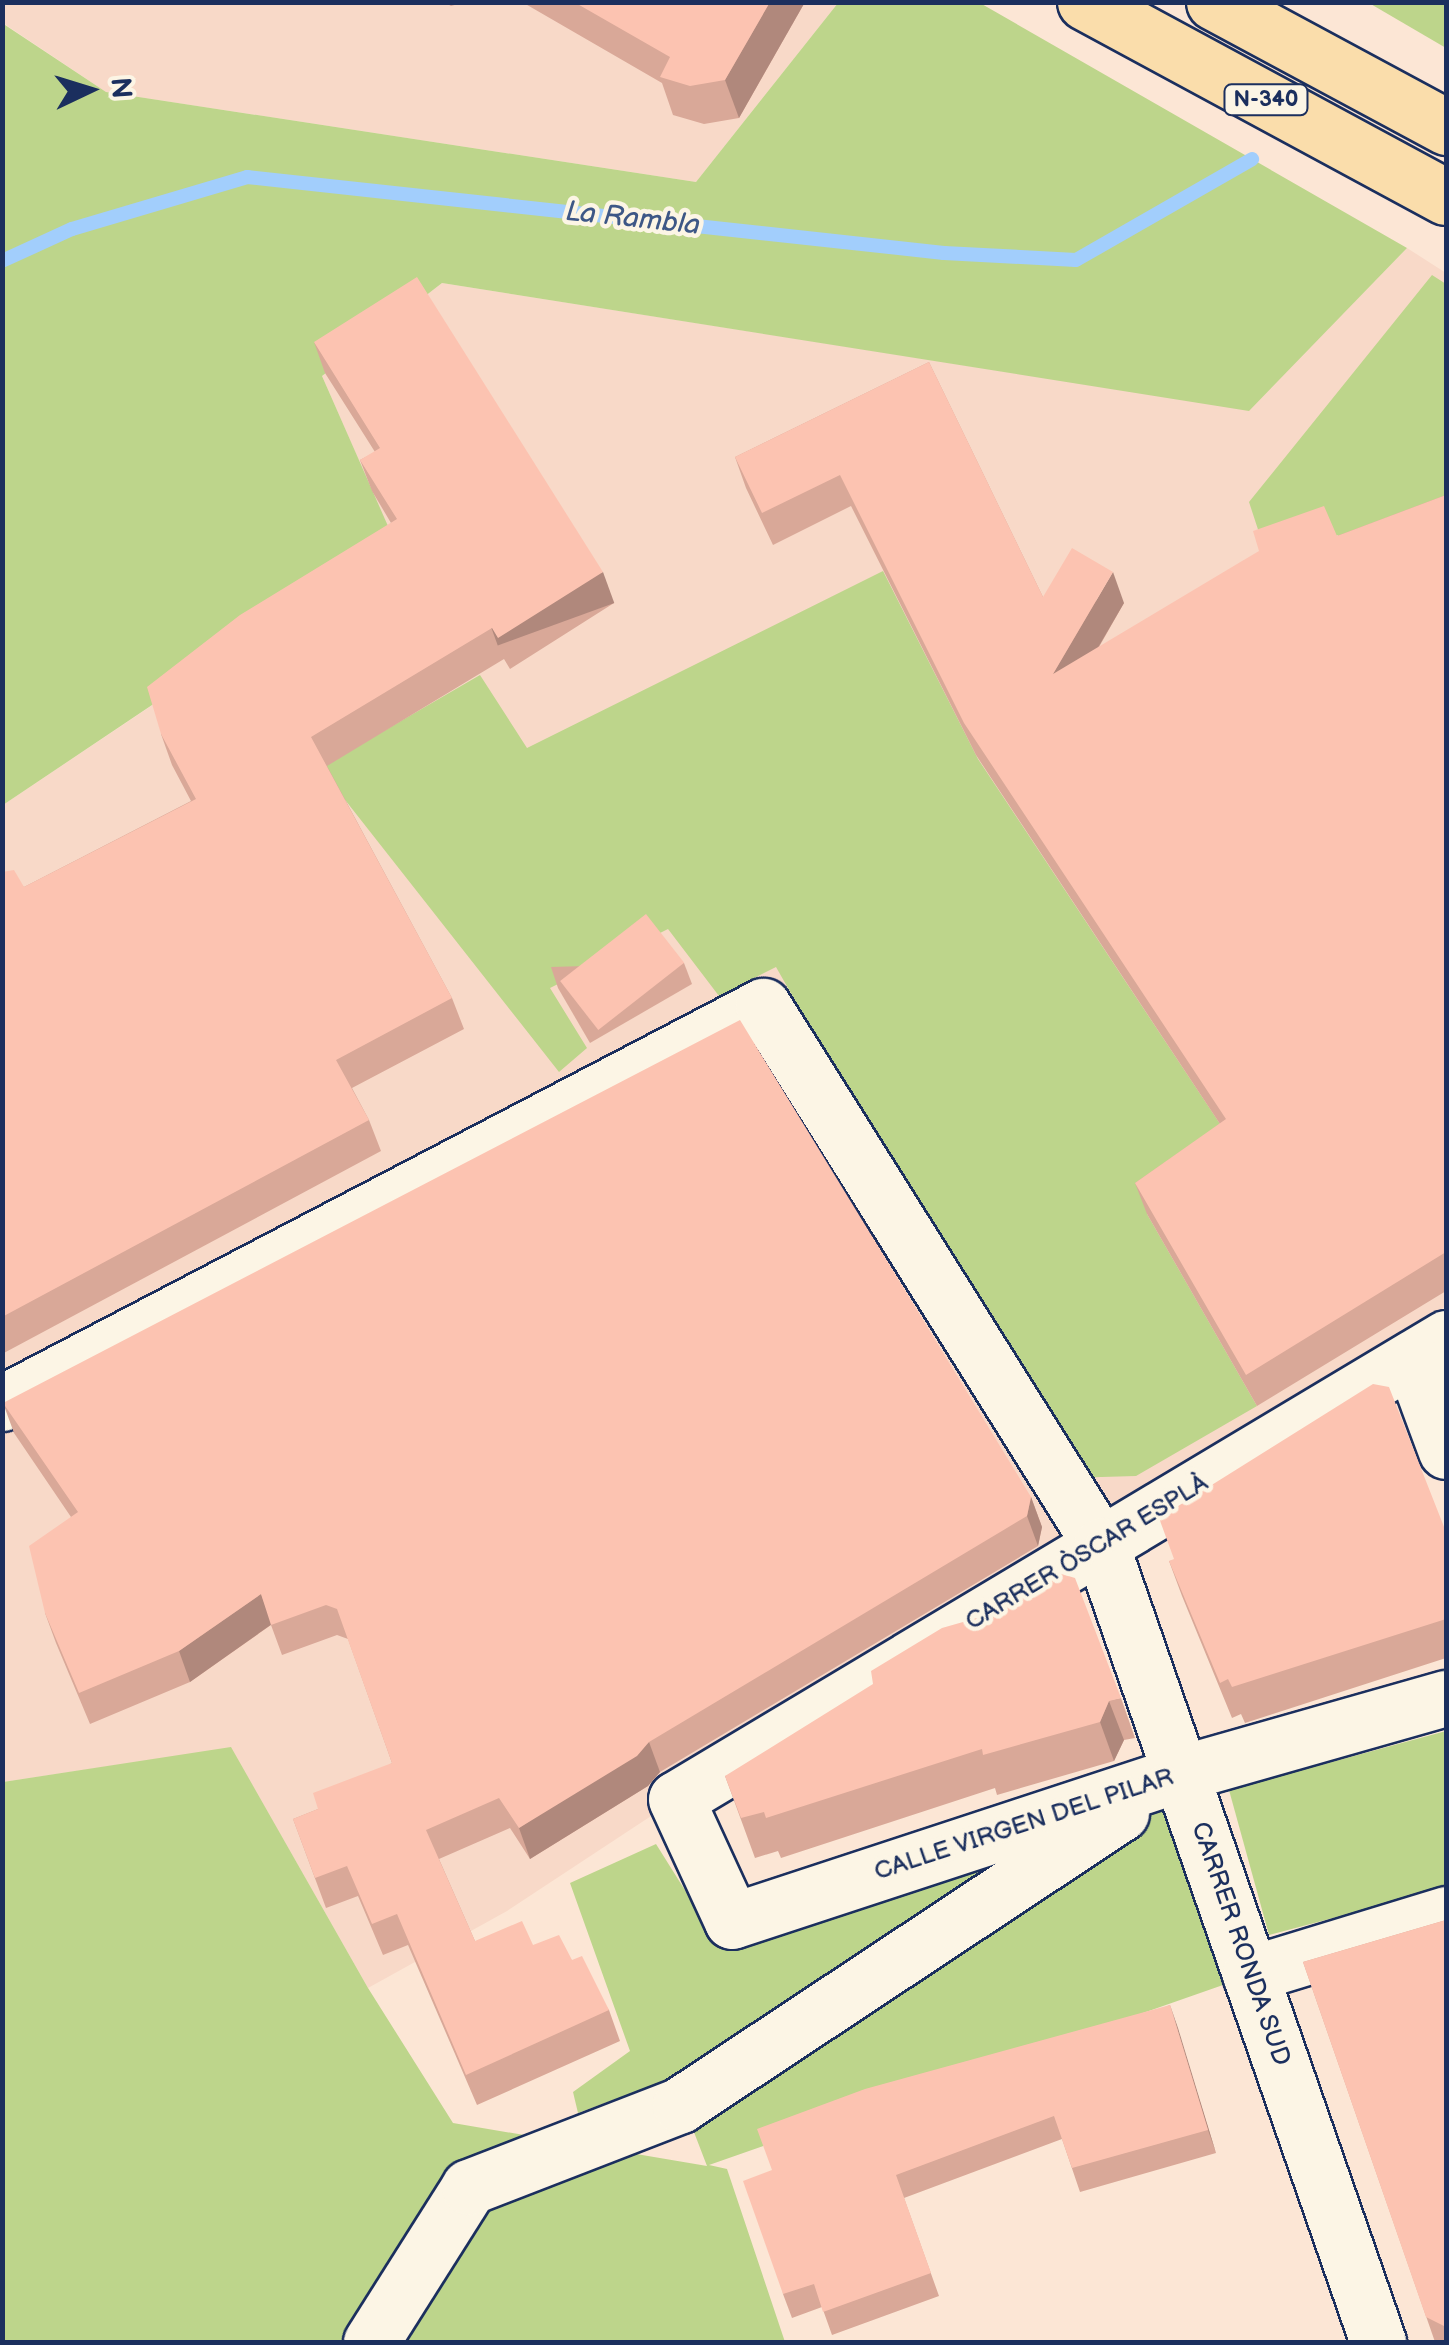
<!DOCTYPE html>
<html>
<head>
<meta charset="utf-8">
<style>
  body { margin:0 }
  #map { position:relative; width:1449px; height:2345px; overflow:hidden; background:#fce6d5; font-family:"Balsamiq Sans",sans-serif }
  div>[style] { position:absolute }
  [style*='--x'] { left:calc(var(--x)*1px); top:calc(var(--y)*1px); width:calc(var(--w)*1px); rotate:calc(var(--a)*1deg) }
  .built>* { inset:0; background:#f8d9c8 }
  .green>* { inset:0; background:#bdd58b }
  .stream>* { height:14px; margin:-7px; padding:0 7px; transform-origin:7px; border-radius:7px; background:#a2cefc }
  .roads { filter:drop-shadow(2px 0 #1b2f5e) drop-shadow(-2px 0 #1b2f5e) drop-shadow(0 2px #1b2f5e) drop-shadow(0 -2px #1b2f5e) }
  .minor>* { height:55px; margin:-27.5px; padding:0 27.5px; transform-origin:27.5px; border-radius:27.5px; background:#fcf5e5 }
  .trunk>* { height:55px; margin:-27.5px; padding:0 27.5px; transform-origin:27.5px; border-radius:27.5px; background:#faddab }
  .wall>* { inset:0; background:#d9a898 }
  .shaded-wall>* { inset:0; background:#b0887c; transform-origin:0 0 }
  .building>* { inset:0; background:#fcc3b1; transform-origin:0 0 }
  span { translate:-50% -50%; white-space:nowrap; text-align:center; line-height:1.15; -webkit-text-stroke:9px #fcf5e5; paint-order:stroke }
  .shield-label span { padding:2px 8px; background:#fcf5e5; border:2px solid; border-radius:8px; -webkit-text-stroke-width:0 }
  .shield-label { font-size:22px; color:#1b2f5e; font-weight:700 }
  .street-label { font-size:25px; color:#1b2f5e }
  .water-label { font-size:28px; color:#3d5786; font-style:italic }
  .frame { position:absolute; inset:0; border:5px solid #1b2f5e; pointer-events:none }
  .north { position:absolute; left:40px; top:40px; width:100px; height:100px; -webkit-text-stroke:8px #fcf5e5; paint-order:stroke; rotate:86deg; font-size:28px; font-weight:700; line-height:40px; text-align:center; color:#1b2f5e }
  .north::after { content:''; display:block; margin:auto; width:35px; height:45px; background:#1b2f5e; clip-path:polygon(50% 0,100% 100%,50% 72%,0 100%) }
</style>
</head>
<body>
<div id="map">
  <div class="built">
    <i style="clip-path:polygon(2px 3px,838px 3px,696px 182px,106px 92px,3px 23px)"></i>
    <i style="clip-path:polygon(1407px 248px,1446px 273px,1446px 1306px,1041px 1559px,507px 1911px,368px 1988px,231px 1748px,3px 1782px,3px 805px,395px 543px,322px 376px,442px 283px,1249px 410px)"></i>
  </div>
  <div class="green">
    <i style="clip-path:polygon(838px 3px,980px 3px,1407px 248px,1249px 411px,442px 283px,322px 376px,395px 542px,3px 805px,2px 23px,106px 92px,696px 182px)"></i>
    <i style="clip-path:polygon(1369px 3px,1446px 3px,1446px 48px)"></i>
    <i style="clip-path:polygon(1432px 275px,1446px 284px,1446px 526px,1352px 563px,1338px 535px,1268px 560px,1249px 502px)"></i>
    <i style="clip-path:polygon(883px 571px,978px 759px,1238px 1151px,1147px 1214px,1257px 1406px,1136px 1476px,1067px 1478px,776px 967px,719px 996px,668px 929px,550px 988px,587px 1048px,559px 1072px,320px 768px,480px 675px,527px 748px)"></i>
    <i style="clip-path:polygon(1446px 1731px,1446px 1888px,1269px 1935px,1229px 1790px)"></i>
    <i style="clip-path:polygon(231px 1747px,368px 1988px,453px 2123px,707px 2166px,692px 2127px,1163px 1807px,1223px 1985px,709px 2165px,727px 2169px,785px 2342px,3px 2342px,3px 1782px)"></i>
    <i style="clip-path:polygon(1063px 1826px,675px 2077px,578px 2113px,573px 2092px,630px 2051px,570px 1883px,656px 1844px,718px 1943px)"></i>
  </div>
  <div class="stream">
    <i style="--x:2;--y:261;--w:77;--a:-24.6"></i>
    <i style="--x:72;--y:229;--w:183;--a:-16.5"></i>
    <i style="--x:247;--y:177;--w:701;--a:6.22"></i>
    <i style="--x:944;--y:253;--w:132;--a:3"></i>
    <i style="--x:1076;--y:260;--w:203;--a:-29.8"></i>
  </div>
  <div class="roads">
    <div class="minor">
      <i style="--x:1446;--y:1338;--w:897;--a:149.09"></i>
      <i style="--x:676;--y:1799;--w:134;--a:65.3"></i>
      <i style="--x:732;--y:1921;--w:474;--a:-18.2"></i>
      <i style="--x:1182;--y:1773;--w:274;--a:-15.9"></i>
      <i style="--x:1412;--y:1359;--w:98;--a:69.7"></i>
      <i style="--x:2;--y:1403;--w:858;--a:-27.55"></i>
      <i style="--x:763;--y:1006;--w:636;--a:57.91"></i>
      <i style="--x:1101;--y:1545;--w:844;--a:70.83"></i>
      <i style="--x:1250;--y:1974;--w:205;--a:-17"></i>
      <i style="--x:371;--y:2342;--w:183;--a:-57.7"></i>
      <i style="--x:469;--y:2187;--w:226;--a:-21.2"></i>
      <i style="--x:680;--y:2105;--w:529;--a:-33.51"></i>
    </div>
    <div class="trunk">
      <i style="--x:1085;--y:2;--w:410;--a:28.4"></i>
      <i style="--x:1214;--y:2;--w:264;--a:28.3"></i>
    </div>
  </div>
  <div class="wall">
    <i style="clip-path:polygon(444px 2px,465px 2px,451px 6px)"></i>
    <i style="clip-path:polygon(522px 2px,805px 2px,739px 118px,704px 124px,673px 115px,662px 83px)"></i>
    <i style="clip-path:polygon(314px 342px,614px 603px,510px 669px,504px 659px,327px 766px,452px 998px,464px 1029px,352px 1088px,369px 1120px,381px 1151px,2px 1354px,2px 872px,24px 887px,191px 801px,172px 765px,161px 734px,391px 523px,372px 491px,360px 460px,375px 452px,325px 373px)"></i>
    <i style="clip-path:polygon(929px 362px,1043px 597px,1124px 603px,1099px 647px,1337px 536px,1446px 495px,1446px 1291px,1257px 1406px,1147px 1214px,1135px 1183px,1220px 1124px,976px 755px,851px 506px,773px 545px,746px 488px,735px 457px)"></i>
    <i style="clip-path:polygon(684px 963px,692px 984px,590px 1043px,558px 988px,551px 967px)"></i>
    <i style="clip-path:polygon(3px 1403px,1031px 1497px,1042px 1527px,1038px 1546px,660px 1772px,648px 1786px,530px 1859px,510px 1828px,439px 1859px,475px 1941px,533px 1945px,572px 1960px,609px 2010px,620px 2041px,477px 2105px,408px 1945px,383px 1955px,358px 1896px,326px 1908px,293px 1819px,318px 1809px,392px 1763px,348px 1639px,337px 1635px,282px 1655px,271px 1625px,190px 1682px,90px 1724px,56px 1643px,45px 1613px,71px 1517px,14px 1433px)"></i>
    <i style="clip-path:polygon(1446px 1532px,1446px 1658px,1245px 1723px,1241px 1714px,1232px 1718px,1182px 1596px,1169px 1561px)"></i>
    <i style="clip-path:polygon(1121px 1698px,1135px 1738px,1124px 1740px,1114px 1761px,997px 1795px,995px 1788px,781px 1858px,778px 1851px,755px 1858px,725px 1776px)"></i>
    <i style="clip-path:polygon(1446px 1920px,1446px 2342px,1435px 2342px,1303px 1962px)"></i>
    <i style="clip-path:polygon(1170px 2005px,1216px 2153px,1080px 2192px,1062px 2139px,904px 2198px,939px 2296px,832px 2335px,822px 2307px,792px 2318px,783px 2294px,772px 2170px)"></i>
  </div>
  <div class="shaded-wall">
    <i style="clip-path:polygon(770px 2px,805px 2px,739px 118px,725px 80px)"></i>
    <i style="left:603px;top:572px;width:33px;height:124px;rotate:70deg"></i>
    <i style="clip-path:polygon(1113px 572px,1124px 603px,1064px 706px,1053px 674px)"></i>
    <i style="clip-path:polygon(1031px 1497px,1042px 1527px,1038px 1546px,1027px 1516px)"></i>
    <i style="clip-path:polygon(261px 1594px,272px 1624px,190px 1682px,179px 1651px)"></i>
    <i style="clip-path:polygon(1109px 1701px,1124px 1740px,1114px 1761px,1100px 1722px)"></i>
    <i style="clip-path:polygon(649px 1742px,660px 1772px,648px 1786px,530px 1859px,519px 1828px)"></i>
    <i style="clip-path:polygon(1170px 2005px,1178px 2028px,1216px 2153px,1208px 2130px)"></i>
  </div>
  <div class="building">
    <i style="clip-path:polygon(574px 2px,770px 2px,725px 80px,690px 86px,660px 77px,670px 57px)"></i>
    <i style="clip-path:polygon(417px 277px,603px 572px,498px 638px,492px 628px,311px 737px,452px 998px,336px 1060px,369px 1120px,2px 1317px,2px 872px,14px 870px,24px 887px,196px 799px,161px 734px,147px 687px,240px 615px,397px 519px,360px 460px,380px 448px,314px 342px)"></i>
    <i style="clip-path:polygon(929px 362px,1043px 597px,1072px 548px,1113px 572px,1053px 674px,1259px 551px,1253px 531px,1324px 506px,1337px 536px,1446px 495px,1446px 1252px,1246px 1375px,1135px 1183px,1226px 1119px,964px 723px,840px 475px,762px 513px,735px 457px)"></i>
    <i style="left:646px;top:914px;width:62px;height:109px;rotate:52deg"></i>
    <i style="clip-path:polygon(740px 1020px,1031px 1497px,1027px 1516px,649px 1742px,637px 1756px,519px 1828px,499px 1798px,426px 1830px,475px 1941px,522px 1921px,533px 1945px,559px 1935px,572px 1960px,582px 1956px,609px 2010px,466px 2075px,397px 1914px,372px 1924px,347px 1866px,315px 1878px,293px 1819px,318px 1809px,313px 1793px,392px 1763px,337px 1609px,326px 1605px,271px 1625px,261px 1594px,179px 1651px,79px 1693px,45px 1613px,29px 1546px,78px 1512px,3px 1403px)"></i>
    <i style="clip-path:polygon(1373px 1384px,1389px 1387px,1446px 1532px,1446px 1619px,1232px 1687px,1228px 1679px,1220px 1683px,1169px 1561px,1174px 1559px,1159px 1518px)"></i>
    <i style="clip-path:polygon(1055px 1572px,1075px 1578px,1121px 1698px,1109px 1701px,1100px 1722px,983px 1755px,982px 1749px,766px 1818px,764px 1812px,741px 1818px,725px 1776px,873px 1684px,871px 1671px,942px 1628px,984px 1616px)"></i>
    <i style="clip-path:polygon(1446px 1920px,1446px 2327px,1426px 2317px,1303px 1962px)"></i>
    <i style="clip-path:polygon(1170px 2005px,1208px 2130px,1072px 2168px,1054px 2116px,896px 2175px,931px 2273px,823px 2312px,814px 2284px,783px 2294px,743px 2181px,772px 2170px,757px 2129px,865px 2089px)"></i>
  </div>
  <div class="shield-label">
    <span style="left:1266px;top:100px">N-340</span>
  </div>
  <div class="street-label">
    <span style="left:1087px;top:1553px;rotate:-31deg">CARRER ÒSCAR ESPLÀ</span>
    <span style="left:1024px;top:1825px;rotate:-18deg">CALLE VIRGEN DEL PILAR</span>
    <span style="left:1240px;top:1944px;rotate:71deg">CARRER RONDA SUD</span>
  </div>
  <div class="water-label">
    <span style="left:633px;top:219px;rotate:6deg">La Rambla</span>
  </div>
  <div class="frame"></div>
  <div class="north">N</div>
</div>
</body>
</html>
